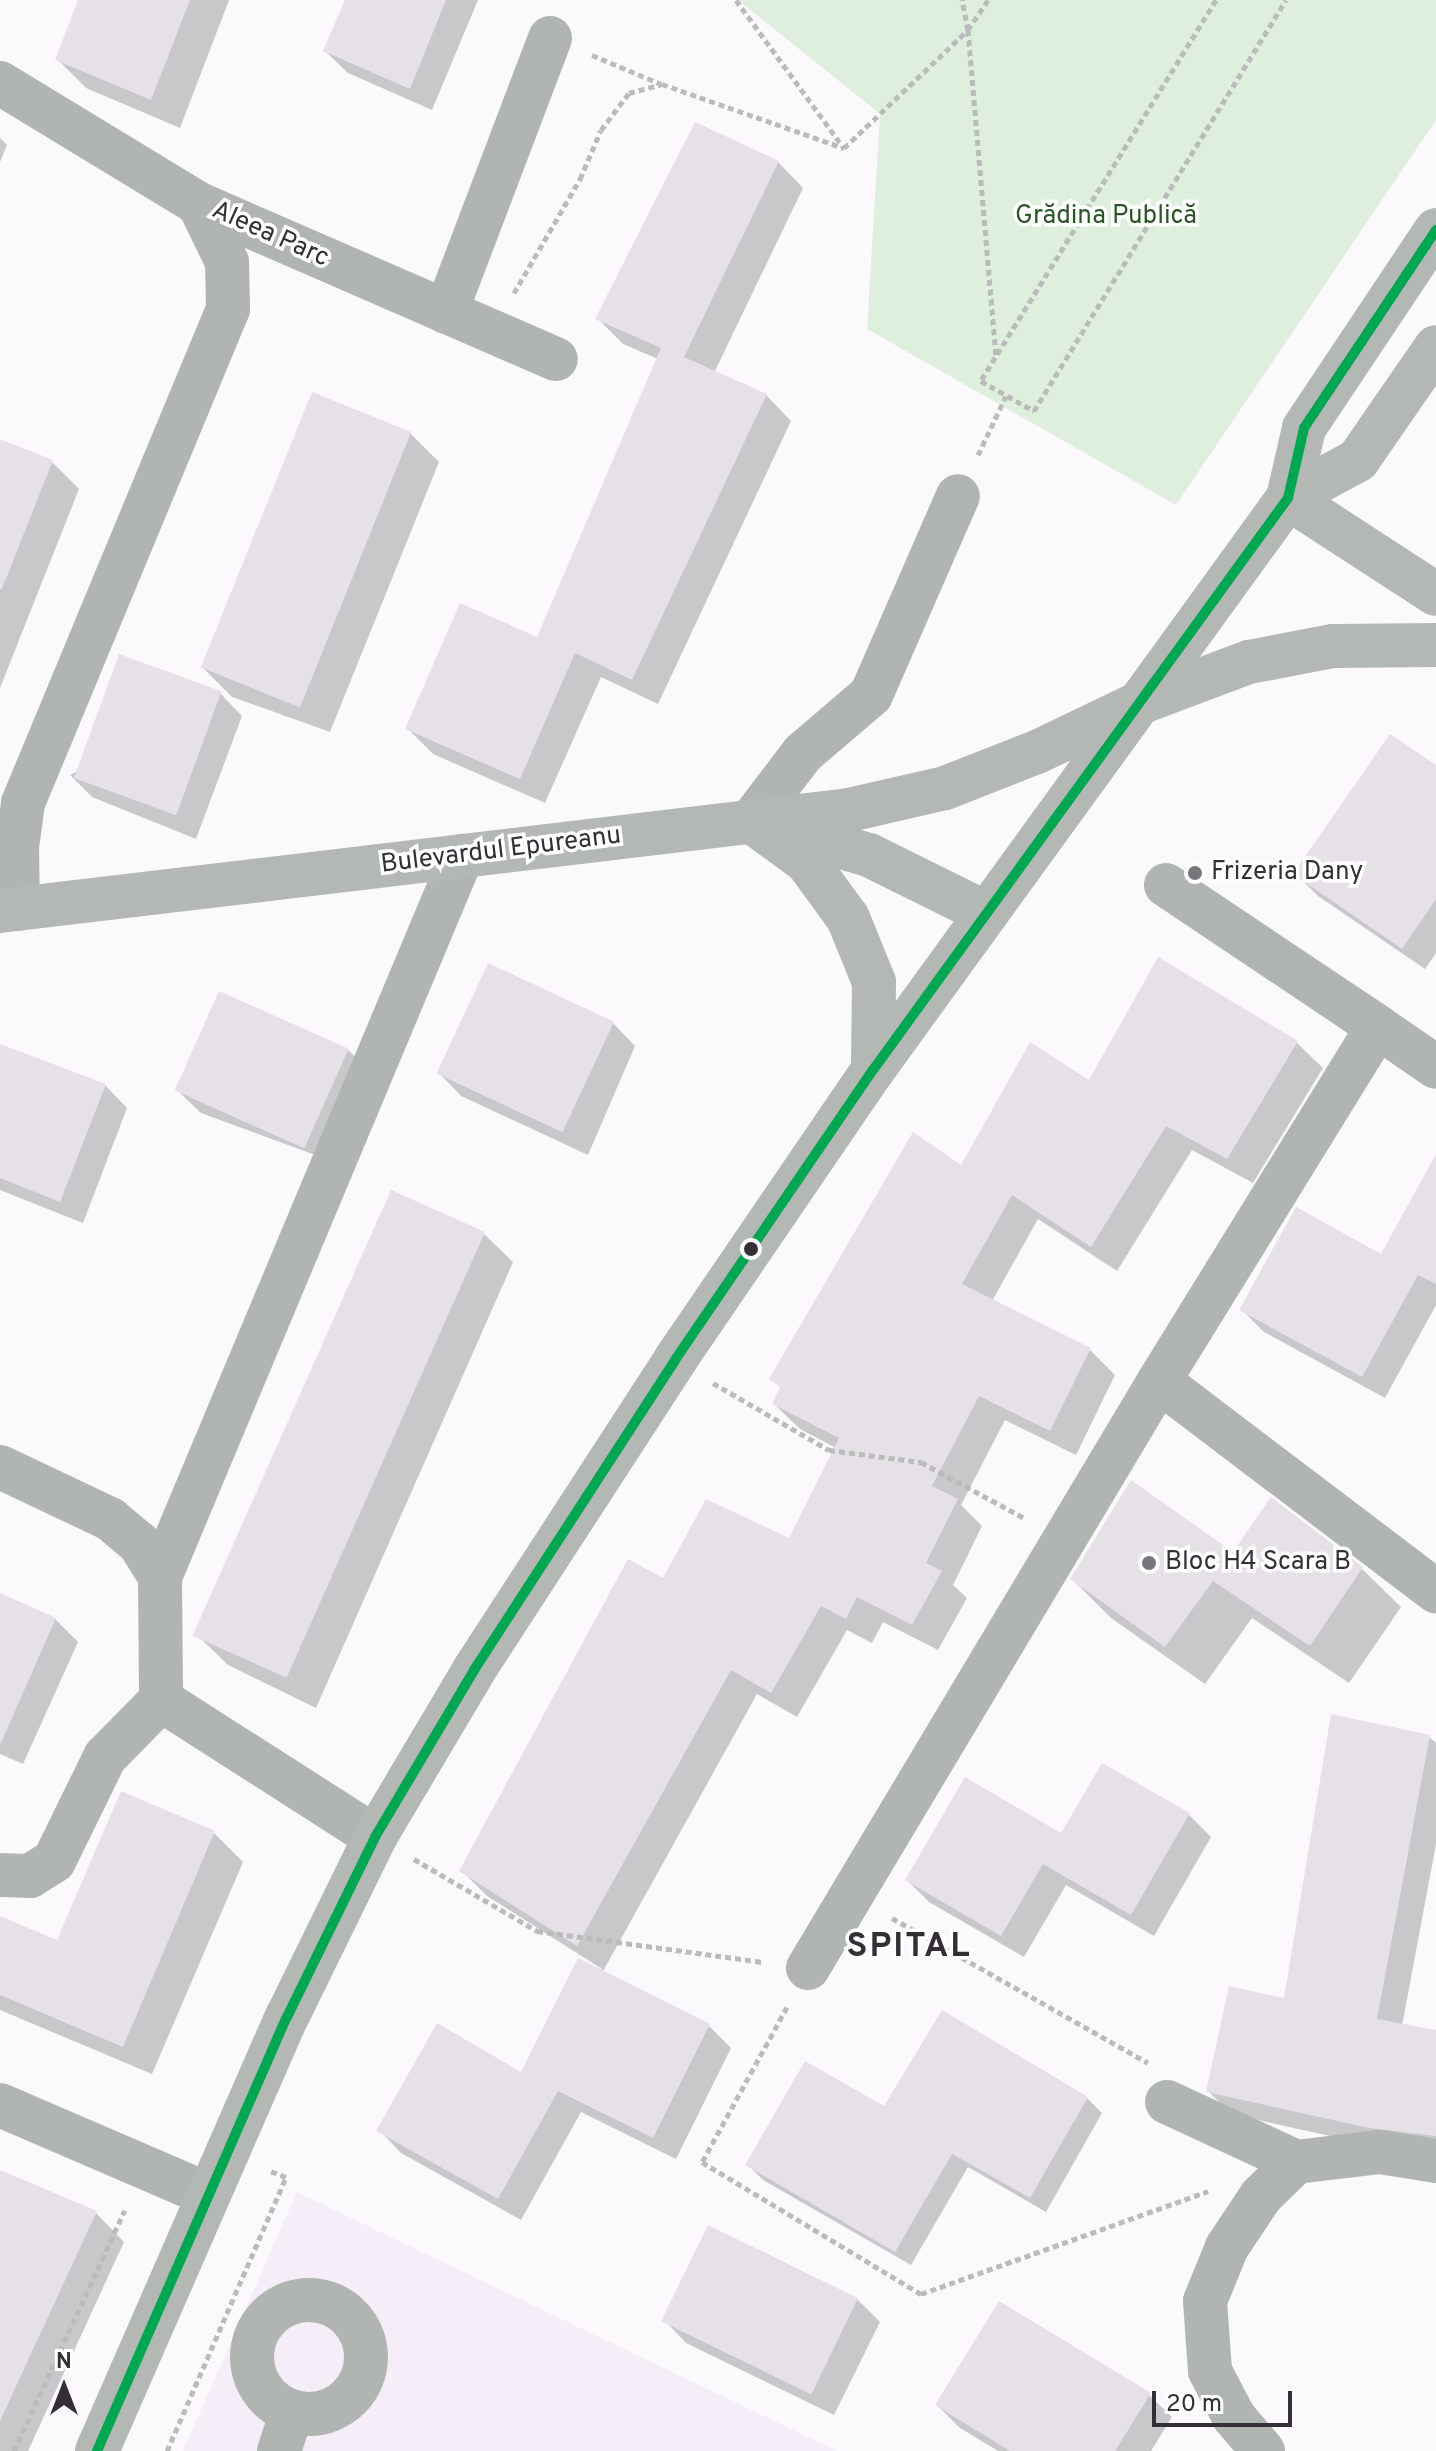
<!DOCTYPE html>
<html>
<head>
<meta charset="utf-8">
<style>
  body { margin:0 }
  #map { position:relative; width:1436px; height:2451px; overflow:hidden; background:#fbf9fc; font-family:Overpass,sans-serif }
  div>[style] { position:absolute }
  [style*='--x'] { left:calc(var(--x)*1px); top:calc(var(--y)*1px); width:calc(var(--w)*1px); rotate:calc(var(--a)*1deg) }
  .built>* { inset:0; background:#f5eef9 }
  .green>* { inset:0; background:#dfefdd }
  .shadow>* { inset:0; background:#0003 }
  .building>* { inset:0; background:#e5e1e7; transform-origin:0 0 }
  .path>* { height:5px; margin-top:-2.5px; transform-origin:0; background:repeating-linear-gradient(90deg,#babbbb 0 6px,transparent 0 10px) }
  .minor>* { height:44px; margin:-22px; padding:0 22px; transform-origin:22px; border-radius:22px; background:#b1b5b1 }
  .minor>.ring { margin:-22px; padding:0; box-sizing:content-box; background:none; border:44px solid #b1b5b1; border-radius:50% }
  .major>* { height:44px; margin:-22px; padding:0 22px; transform-origin:22px; border-radius:22px; background:#b4b8b5 }
  .bus-1>* { height:10px; margin:-5px; padding:0 5px; transform-origin:5px; border-radius:5px; background:#00a651 }
  .dots>* { width:22px; height:22px; translate:-50% -50%; box-sizing:border-box; border:4px solid #fff; border-radius:50% }
  span { translate:-50% -50%; white-space:nowrap; text-align:center; line-height:1.15; -webkit-text-stroke:7px #fff; paint-order:stroke }
  .park-label { font-size:26px; color:#295624 }
  .street-label { font-size:26px; color:#342e37 }
  .poi-label { font-size:26px; color:#342e37 }
  .left { translate:0 -50%; text-align:left }
  .district-label { font-size:34px; color:#342e37; font-weight:700; letter-spacing:2px }
  .north { position:absolute; left:24px; top:2347px; width:80px; height:80px; -webkit-text-stroke:6px #fff; paint-order:stroke; rotate:0deg; font-size:22px; font-weight:700; line-height:32px; text-align:center; color:#342e37 }
  .north::after { content:''; display:block; margin:auto; width:28px; height:36px; background:#342e37; clip-path:polygon(50% 0,100% 100%,50% 72%,0 100%) }
  .scale { position:absolute; left:1152px; top:2391px; width:140px; height:36px; box-sizing:border-box; border:4px solid #342e37; border-top:0; padding-left:10px; font-size:24px; line-height:28px; white-space:nowrap; color:#342e37; -webkit-text-stroke:6px #fff; paint-order:stroke }
</style>
</head>
<body>
<div id="map">
  <div class="built">
    <i style="clip-path:polygon(297px 2192px,837px 2451px,183px 2451px)"></i>
  </div>
  <div class="green">
    <i style="clip-path:polygon(738px 0,1436px 0,1436px 120px,1176px 505px,867px 329px,880px 114px)"></i>
  </div>
  <div class="shadow">
    <i style="clip-path:polygon(80px 0,229px 0,180px 128px,86px 88px,57px 59px)"></i>
    <i style="clip-path:polygon(347px 0,478px 0,432px 110px,348px 73px,325px 51px)"></i>
    <i style="clip-path:polygon(0 138px,7px 145px,0 162px)"></i>
    <i style="clip-path:polygon(778px 162px,803px 188px,714px 373px,766px 395px,791px 421px,658px 704px,601px 677px,545px 803px,433px 754px,407px 728px,538px 639px,658px 359px,623px 344px,598px 319px)"></i>
    <i style="clip-path:polygon(410px 433px,439px 462px,330px 732px,232px 697px,203px 668px)"></i>
    <i style="clip-path:polygon(0 441px,52px 462px,79px 489px,0 688px)"></i>
    <i style="clip-path:polygon(220px 693px,242px 716px,196px 839px,92px 797px,70px 775px)"></i>
    <i style="clip-path:polygon(1436px 767px,1436px 953px,1425px 969px,1318px 896px,1296px 874px)"></i>
    <i style="clip-path:polygon(613px 1023px,635px 1046px,588px 1155px,461px 1096px,439px 1073px)"></i>
    <i style="clip-path:polygon(1297px 1043px,1323px 1068px,1253px 1183px,1192px 1150px,1117px 1271px,1038px 1219px,992px 1301px,1090px 1350px,1115px 1375px,1076px 1455px,1005px 1420px,961px 1505px,982px 1526px,953px 1585px,967px 1598px,938px 1650px,883px 1622px,872px 1643px,847px 1630px,797px 1717px,757px 1694px,602px 1973px,709px 2026px,731px 2048px,676px 2159px,581px 2112px,521px 2220px,401px 2153px,379px 2130px,521px 2075px,602px 1969px,487px 1896px,461px 1870px,664px 1581px,790px 1541px,836px 1448px,800px 1429px,774px 1404px,962px 1168px,1090px 1083px)"></i>
    <i style="clip-path:polygon(0 1046px,105px 1085px,127px 1108px,83px 1223px,0 1190px)"></i>
    <i style="clip-path:polygon(348px 1050px,371px 1072px,334px 1162px,201px 1113px,178px 1091px)"></i>
    <i style="clip-path:polygon(1436px 1174px,1436px 1305px,1385px 1398px,1264px 1332px,1242px 1310px,1382px 1257px)"></i>
    <i style="clip-path:polygon(484px 1234px,513px 1262px,316px 1708px,228px 1665px,199px 1637px)"></i>
    <i style="clip-path:polygon(1271px 1500px,1362px 1569px,1401px 1607px,1349px 1683px,1252px 1618px,1205px 1684px,1111px 1618px,1072px 1579px,1234px 1554px)"></i>
    <i style="clip-path:polygon(0 1595px,55px 1619px,78px 1642px,23px 1764px,0 1754px)"></i>
    <i style="clip-path:polygon(1429px 1737px,1436px 1743px,1436px 1844px,1402px 2026px,1436px 2032px,1436px 2155px,1393px 2150px,1231px 2114px,1208px 2091px,1285px 2000px)"></i>
    <i style="clip-path:polygon(1189px 1815px,1211px 1837px,1154px 1936px,1066px 1885px,1024px 1957px,929px 1902px,907px 1880px,1062px 1836px)"></i>
    <i style="clip-path:polygon(214px 1833px,243px 1862px,152px 2074px,0 2010px,0 1918px,58px 1942px)"></i>
    <i style="clip-path:polygon(1087px 2098px,1102px 2113px,1046px 2212px,968px 2167px,911px 2265px,763px 2180px,748px 2165px,885px 2109px)"></i>
    <i style="clip-path:polygon(0 2172px,96px 2213px,124px 2242px,28px 2451px,0 2451px)"></i>
    <i style="clip-path:polygon(857px 2299px,880px 2322px,834px 2415px,686px 2343px,664px 2320px)"></i>
    <i style="clip-path:polygon(1149px 2395px,1172px 2417px,1151px 2451px,998px 2451px,960px 2428px,937px 2405px)"></i>
  </div>
  <div class="building">
    <i style="clip-path:polygon(78px 0,190px 0,151px 100px,55px 60px)"></i>
    <i style="clip-path:polygon(345px 0,446px 0,410px 89px,323px 51px)"></i>
    <i style="clip-path:polygon(695px 122px,779px 161px,684px 357px,767px 394px,632px 680px,575px 653px,520px 779px,405px 729px,460px 603px,537px 637px,661px 348px,595px 319px)"></i>
    <i style="left:312px;top:392px;width:107px;height:297px;rotate:22deg"></i>
    <i style="clip-path:polygon(0 439px,53px 460px,2px 589px,0 589px)"></i>
    <i style="left:119px;top:654px;width:109px;height:132px;rotate:20deg"></i>
    <i style="clip-path:polygon(1390px 734px,1436px 765px,1436px 899px,1402px 949px,1293px 874px)"></i>
    <i style="clip-path:polygon(1158px 957px,1298px 1041px,1227px 1159px,1166px 1126px,1091px 1247px,1012px 1195px,962px 1284px,1091px 1348px,1050px 1431px,979px 1396px,932px 1486px,958px 1499px,926px 1563px,942px 1571px,912px 1625px,857px 1597px,846px 1619px,821px 1606px,771px 1693px,731px 1670px,577px 1946px,459px 1871px,628px 1559px,663px 1578px,706px 1499px,789px 1538px,839px 1438px,772px 1404px,780px 1387px,769px 1379px,913px 1132px,961px 1165px,1030px 1042px,1089px 1080px)"></i>
    <i style="left:488px;top:963px;width:139px;height:122px;rotate:25deg"></i>
    <i style="left:219px;top:991px;width:142px;height:109px;rotate:24deg"></i>
    <i style="clip-path:polygon(0 1044px,106px 1084px,60px 1202px,0 1178px)"></i>
    <i style="clip-path:polygon(1436px 1154px,1436px 1284px,1418px 1275px,1362px 1377px,1239px 1310px,1296px 1207px,1381px 1254px)"></i>
    <i style="left:391px;top:1190px;width:103px;height:488px;rotate:24deg"></i>
    <i style="clip-path:polygon(1131px 1480px,1233px 1552px,1271px 1497px,1363px 1567px,1310px 1646px,1213px 1581px,1165px 1647px,1070px 1579px)"></i>
    <i style="clip-path:polygon(0 1593px,56px 1618px,0 1745px)"></i>
    <i style="clip-path:polygon(1331px 1714px,1430px 1735px,1377px 2019px,1436px 2030px,1436px 2136px,1369px 2128px,1206px 2092px,1229px 1986px,1284px 1998px)"></i>
    <i style="clip-path:polygon(1102px 1763px,1190px 1813px,1131px 1915px,1043px 1864px,1001px 1936px,905px 1880px,965px 1777px,1061px 1833px)"></i>
    <i style="clip-path:polygon(121px 1791px,215px 1831px,123px 2047px,0 1995px,0 1916px,57px 1940px)"></i>
    <i style="clip-path:polygon(578px 1958px,710px 2024px,653px 2138px,558px 2091px,498px 2199px,376px 2131px,437px 2023px,521px 2072px)"></i>
    <i style="clip-path:polygon(942px 2010px,1088px 2097px,1030px 2198px,952px 2154px,895px 2252px,745px 2165px,805px 2061px,884px 2106px)"></i>
    <i style="clip-path:polygon(0 2170px,97px 2211px,0 2421px)"></i>
    <i style="left:708px;top:2225px;width:167px;height:107px;rotate:26deg"></i>
    <i style="clip-path:polygon(999px 2301px,1151px 2393px,1115px 2451px,1010px 2451px,935px 2405px)"></i>
  </div>
  <div class="path">
    <i style="--x:736;--y:0;--w:183;--a:53.9"></i>
    <i style="--x:844;--y:148;--w:171;--a:-43.6"></i>
    <i style="--x:968;--y:30;--w:31;--a:-101"></i>
    <i style="--x:988;--y:0;--w:36;--a:124"></i>
    <i style="--x:968;--y:30;--w:327;--a:85.1"></i>
    <i style="--x:1216;--y:0;--w:448;--a:121.7"></i>
    <i style="--x:981;--y:381;--w:61;--a:29.5"></i>
    <i style="--x:1034;--y:411;--w:482;--a:-58.5"></i>
    <i style="--x:592;--y:55;--w:75;--a:22.8"></i>
    <i style="--x:514;--y:293;--w:132;--a:-59.9"></i>
    <i style="--x:580;--y:179;--w:53;--a:-66.8"></i>
    <i style="--x:601;--y:130;--w:46;--a:-52.9"></i>
    <i style="--x:629;--y:93;--w:34;--a:-15"></i>
    <i style="--x:662;--y:84;--w:193;--a:19.4"></i>
    <i style="--x:978;--y:455;--w:65;--a:-64.6"></i>
    <i style="--x:713;--y:1383;--w:134;--a:30"></i>
    <i style="--x:829;--y:1450;--w:93;--a:7.4"></i>
    <i style="--x:921;--y:1462;--w:119;--a:28.5"></i>
    <i style="--x:414;--y:1859;--w:143;--a:30.3"></i>
    <i style="--x:537;--y:1931;--w:228;--a:7.8"></i>
    <i style="--x:892;--y:1918;--w:294;--a:29.5"></i>
    <i style="--x:787;--y:2007;--w:177;--a:118.7"></i>
    <i style="--x:702;--y:2162;--w:256;--a:31.1"></i>
    <i style="--x:921;--y:2294;--w:305;--a:-19.7"></i>
    <i style="--x:14;--y:2451;--w:265;--a:-65.3"></i>
    <i style="--x:167;--y:2451;--w:299;--a:-66.5"></i>
    <i style="--x:286;--y:2177;--w:17;--a:-159"></i>
  </div>
  <div class="minor">
    <i style="--x:0;--y:83;--w:233;--a:31.3"></i>
    <i style="--x:199;--y:204;--w:389;--a:23.5"></i>
    <i style="--x:446;--y:312;--w:293;--a:-69.2"></i>
    <i style="--x:751;--y:821;--w:86;--a:-52.6"></i>
    <i style="--x:803;--y:753;--w:89;--a:-40.5"></i>
    <i style="--x:871;--y:695;--w:217;--a:-66.4"></i>
    <i style="--x:1166;--y:885;--w:255;--a:33.8"></i>
    <i style="--x:18;--y:909;--w:62;--a:-90.9"></i>
    <i style="--x:17;--y:847;--w:44;--a:-82.2"></i>
    <i style="--x:23;--y:803;--w:535;--a:-67.46"></i>
    <i style="--x:228;--y:309;--w:47;--a:-91.2"></i>
    <i style="--x:227;--y:262;--w:64;--a:-115.8"></i>
    <i style="--x:1159;--y:1381;--w:348;--a:37.2"></i>
    <i style="--x:0;--y:1467;--w:122;--a:25.3"></i>
    <i style="--x:110;--y:1519;--w:38;--a:40"></i>
    <i style="--x:139;--y:1543;--w:40;--a:58"></i>
    <i style="--x:160;--y:1577;--w:123;--a:89.5"></i>
    <i style="--x:161;--y:1700;--w:254;--a:32.6"></i>
    <i style="--x:160;--y:1577;--w:782;--a:-67.27"></i>
    <i style="--x:0;--y:1875;--w:30;--a:2"></i>
    <i style="--x:30;--y:1876;--w:28;--a:-32"></i>
    <i style="--x:54;--y:1861;--w:116;--a:-63.9"></i>
    <i style="--x:105;--y:1757;--w:80;--a:-45.5"></i>
    <i style="--x:808;--y:1968;--w:684;--a:-59.12"></i>
    <i style="--x:1159;--y:1381;--w:416;--a:-58.3"></i>
    <i style="--x:1378;--y:1027;--w:70;--a:34.6"></i>
    <i style="--x:1167;--y:2102;--w:142;--a:24.9"></i>
    <i style="--x:0;--y:2105;--w:225;--a:23.3"></i>
    <i class="ring" style="left:252px;top:2300px;width:70px;height:70px"></i>
    <i style="--x:279;--y:2451;--w:41;--a:-71.6"></i>
    <i style="--x:1263;--y:2451;--w:45;--a:-130.5"></i>
    <i style="--x:1234;--y:2417;--w:52;--a:-117.6"></i>
    <i style="--x:1210;--y:2371;--w:70;--a:-94.1"></i>
    <i style="--x:1205;--y:2301;--w:58;--a:-67.8"></i>
    <i style="--x:1227;--y:2247;--w:61;--a:-56.3"></i>
    <i style="--x:1261;--y:2196;--w:49;--a:-44.2"></i>
    <i style="--x:1296;--y:2162;--w:85;--a:-6.8"></i>
    <i style="--x:1380;--y:2152;--w:57;--a:9.1"></i>
  </div>
  <div class="major">
    <i style="--x:1288;--y:498;--w:80;--a:-28.5"></i>
    <i style="--x:1358;--y:460;--w:137;--a:-55.4"></i>
    <i style="--x:1288;--y:498;--w:176;--a:33"></i>
    <i style="--x:751;--y:821;--w:69;--a:36.2"></i>
    <i style="--x:807;--y:862;--w:69;--a:53.8"></i>
    <i style="--x:848;--y:918;--w:69;--a:67.9"></i>
    <i style="--x:874;--y:982;--w:88;--a:90.7"></i>
    <i style="--x:773;--y:827;--w:100;--a:16.3"></i>
    <i style="--x:869;--y:855;--w:131;--a:26.4"></i>
    <i style="--x:0;--y:911;--w:855;--a:-6.78"></i>
    <i style="--x:849;--y:810;--w:98;--a:-12.9"></i>
    <i style="--x:945;--y:788;--w:99;--a:-21.4"></i>
    <i style="--x:1037;--y:752;--w:111;--a:-25.6"></i>
    <i style="--x:1137;--y:704;--w:120;--a:-20.6"></i>
    <i style="--x:1249;--y:662;--w:86;--a:-10.8"></i>
    <i style="--x:1333;--y:646;--w:103;--a:-0.6"></i>
    <i style="--x:97;--y:2451;--w:474;--a:-66.4"></i>
    <i style="--x:287;--y:2017;--w:200;--a:-63.9"></i>
    <i style="--x:375;--y:1837;--w:194;--a:-59.3"></i>
    <i style="--x:474;--y:1670;--w:369;--a:-57"></i>
    <i style="--x:675;--y:1360;--w:351;--a:-55.7"></i>
    <i style="--x:873;--y:1070;--w:707;--a:-54.04"></i>
    <i style="--x:1288;--y:498;--w:72;--a:-77.1"></i>
    <i style="--x:1304;--y:428;--w:238;--a:-56.3"></i>
  </div>
  <div class="bus-1">
    <i style="--x:97;--y:2451;--w:474;--a:-66.4"></i>
    <i style="--x:287;--y:2017;--w:200;--a:-63.9"></i>
    <i style="--x:375;--y:1837;--w:194;--a:-59.3"></i>
    <i style="--x:474;--y:1670;--w:369;--a:-57"></i>
    <i style="--x:675;--y:1360;--w:351;--a:-55.7"></i>
    <i style="--x:873;--y:1070;--w:707;--a:-54.04"></i>
    <i style="--x:1288;--y:498;--w:72;--a:-77.1"></i>
    <i style="--x:1304;--y:428;--w:238;--a:-56.3"></i>
  </div>
  <div class="dots">
    <i style="left:1195px;top:873px;background:#7a757c"></i>
    <i style="left:751px;top:1249px;background:#342e37"></i>
    <i style="left:1149px;top:1563px;background:#7a757c"></i>
  </div>
  <div class="park-label">
    <span style="left:1106px;top:217px">Grădina Publică</span>
  </div>
  <div class="street-label">
    <span style="left:270px;top:235px;rotate:24deg">Aleea Parc</span>
    <span style="left:501px;top:851px;rotate:-7deg">Bulevardul Epureanu</span>
  </div>
  <div class="poi-label">
    <span class="left" style="left:1211px;top:873px">Frizeria Dany</span>
    <span class="left" style="left:1165px;top:1563px">Bloc H4 Scara B</span>
  </div>
  <div class="district-label">
    <span style="left:909px;top:1948px">SPITAL</span>
  </div>
  <div class="north">N</div>
  <div class="scale">20 m</div>
</div>
</body>
</html>
